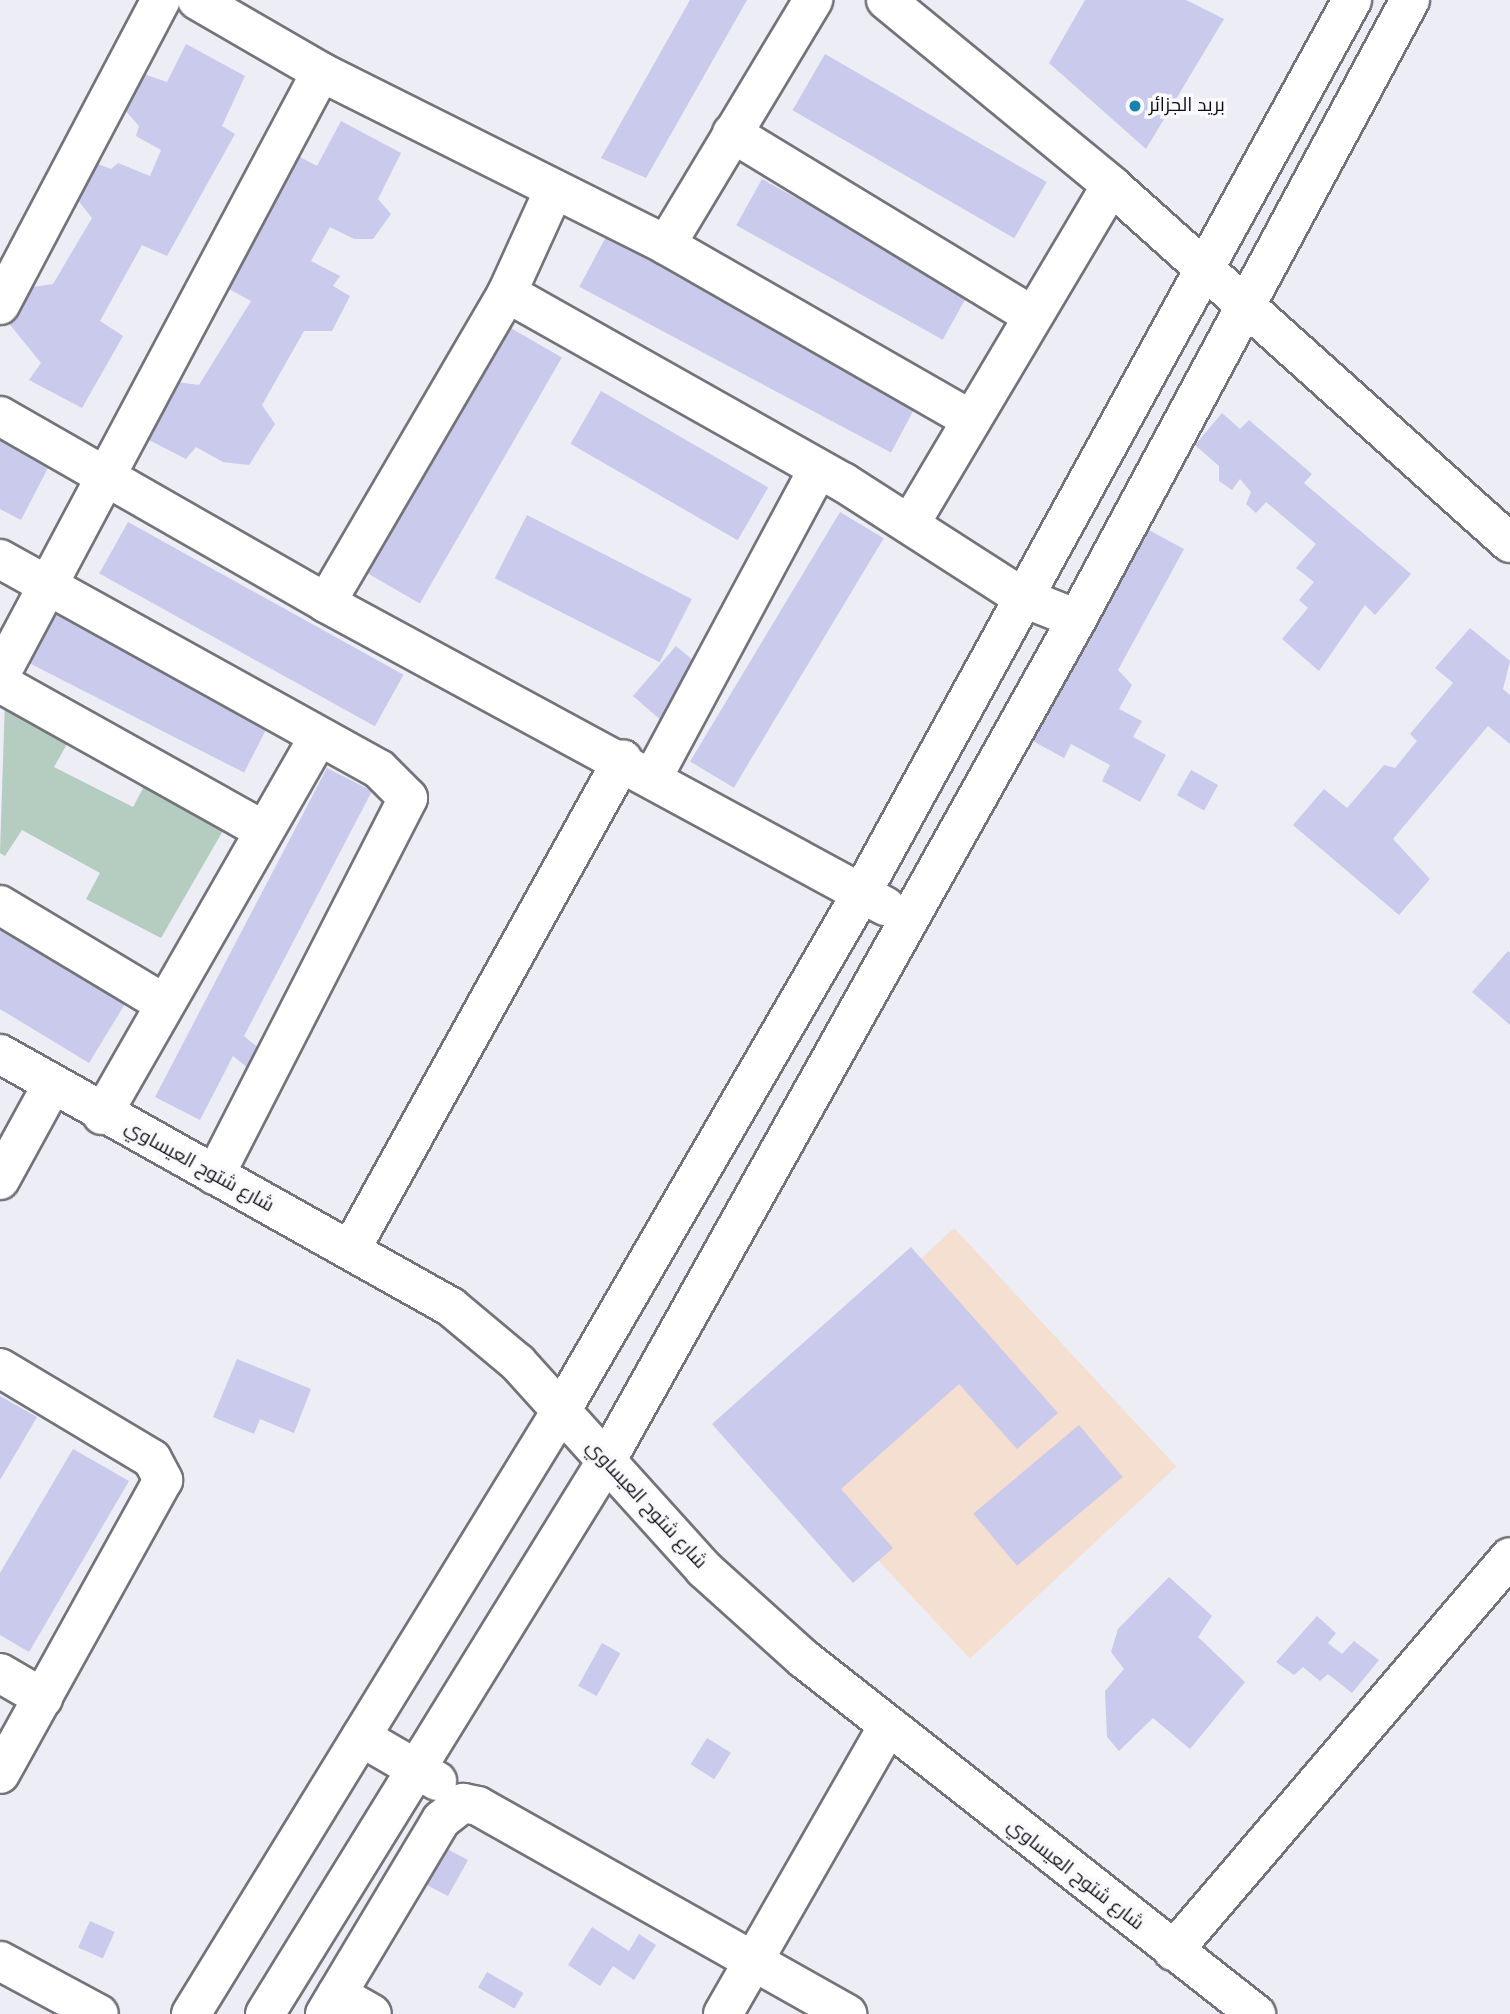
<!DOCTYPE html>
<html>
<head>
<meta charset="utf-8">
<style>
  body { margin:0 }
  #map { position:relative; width:1510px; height:2014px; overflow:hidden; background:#ecedf5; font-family:"Varela Round",Cairo,sans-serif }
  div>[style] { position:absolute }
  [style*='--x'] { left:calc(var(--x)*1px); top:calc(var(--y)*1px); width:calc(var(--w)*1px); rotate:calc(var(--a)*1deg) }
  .education>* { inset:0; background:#f4dfd1; transform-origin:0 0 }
  .green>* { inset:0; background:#b5ccc0 }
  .building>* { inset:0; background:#c9caec; transform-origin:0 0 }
  .roads { filter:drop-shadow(2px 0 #73737a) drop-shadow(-2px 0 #73737a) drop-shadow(0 2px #73737a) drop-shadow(0 -2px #73737a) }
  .street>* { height:38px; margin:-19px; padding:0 19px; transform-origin:19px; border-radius:19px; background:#fff }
  .secondary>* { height:38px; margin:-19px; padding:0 19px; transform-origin:19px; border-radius:19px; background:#fff }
  .dots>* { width:19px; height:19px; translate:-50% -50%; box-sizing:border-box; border:4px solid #fafafe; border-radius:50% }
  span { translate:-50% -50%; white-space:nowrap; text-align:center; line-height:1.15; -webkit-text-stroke:7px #fafafe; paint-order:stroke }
  .poi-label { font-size:19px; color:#0d0d10 }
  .left { translate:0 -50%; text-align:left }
  .street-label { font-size:19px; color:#0d0d10 }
</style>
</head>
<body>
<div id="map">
  <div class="education">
    <i style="left:954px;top:1228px;width:326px;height:282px;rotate:47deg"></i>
  </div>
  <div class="green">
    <i style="clip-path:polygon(5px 700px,71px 737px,54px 767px,133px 807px,147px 781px,228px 822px,161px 938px,86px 899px,100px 873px,22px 830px,5px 856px,0 853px)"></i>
  </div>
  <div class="building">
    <i style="clip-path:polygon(690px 0,747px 0,646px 178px,601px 158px)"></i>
    <i style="clip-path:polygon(1085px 0,1186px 0,1224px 19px,1146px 149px,1049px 63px)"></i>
    <i style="clip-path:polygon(186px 44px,245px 76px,222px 126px,235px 134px,167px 256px,142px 245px,100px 321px,123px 336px,82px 408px,29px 380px,41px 363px,7px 321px,26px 288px,53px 284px,92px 218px,74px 195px,90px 161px,111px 169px,118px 163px,150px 176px,161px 150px,136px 136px,139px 126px,124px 109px,141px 73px,167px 82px)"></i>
    <i style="left:825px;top:54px;width:256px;height:65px;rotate:30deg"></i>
    <i style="clip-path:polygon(341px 121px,401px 153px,378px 199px,391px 214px,373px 239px,354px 239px,330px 227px,311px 261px,340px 276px,333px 286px,350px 296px,332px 331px,304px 331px,262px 405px,275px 424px,249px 465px,223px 462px,196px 447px,186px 459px,145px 438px,176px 382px,199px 385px,251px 301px,227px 288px,298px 156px,317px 166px)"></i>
    <i style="left:762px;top:179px;width:236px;height:53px;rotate:29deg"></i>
    <i style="left:608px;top:233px;width:353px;height:61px;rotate:28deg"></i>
    <i style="left:509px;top:327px;width:61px;height:284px;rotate:30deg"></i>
    <i style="left:601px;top:391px;width:193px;height:61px;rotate:30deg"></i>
    <i style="clip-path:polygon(1222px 413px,1240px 429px,1249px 420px,1312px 474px,1304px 483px,1411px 574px,1375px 615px,1365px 605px,1319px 671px,1282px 639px,1308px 608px,1299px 600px,1314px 582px,1296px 568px,1316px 544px,1266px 502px,1256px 513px,1246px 504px,1251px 492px,1240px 479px,1232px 490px,1219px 481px,1219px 466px,1195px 445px)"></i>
    <i style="clip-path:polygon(0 440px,49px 466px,21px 520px,0 509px)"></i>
    <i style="left:840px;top:512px;width:51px;height:291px;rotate:31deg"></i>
    <i style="left:527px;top:515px;width:185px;height:71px;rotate:27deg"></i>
    <i style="left:128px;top:522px;width:315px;height:59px;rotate:29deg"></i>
    <i style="clip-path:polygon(1145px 528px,1184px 549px,1118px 670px,1132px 685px,1119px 709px,1142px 721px,1133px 737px,1166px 755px,1140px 802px,1102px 781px,1110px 765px,1071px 744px,1064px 758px,1031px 740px)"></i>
    <i style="left:49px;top:607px;width:249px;height:59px;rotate:27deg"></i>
    <i style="clip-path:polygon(1470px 628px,1510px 661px,1503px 689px,1510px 695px,1510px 744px,1488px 726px,1393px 839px,1430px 879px,1399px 915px,1293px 825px,1324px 789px,1347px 808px,1384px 765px,1395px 768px,1417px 741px,1410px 734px,1453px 683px,1435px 668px)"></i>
    <i style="clip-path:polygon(676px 646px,713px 677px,663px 722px,633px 696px)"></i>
    <i style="clip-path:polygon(327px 768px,372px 791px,244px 1036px,267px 1055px,253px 1072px,233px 1056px,200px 1120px,155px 1097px)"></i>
    <i style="left:1191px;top:770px;width:31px;height:29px;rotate:29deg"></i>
    <i style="clip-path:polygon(0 929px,125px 1004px,89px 1063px,0 1009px)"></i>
    <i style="clip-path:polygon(1508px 951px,1510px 953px,1510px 1025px,1472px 992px)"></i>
    <i style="clip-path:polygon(911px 1247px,1058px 1413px,1017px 1449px,959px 1384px,841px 1489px,893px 1548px,853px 1583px,712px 1424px)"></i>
    <i style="clip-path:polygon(237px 1359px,311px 1389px,294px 1433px,260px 1419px,254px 1434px,213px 1417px)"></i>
    <i style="clip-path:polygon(0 1396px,37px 1417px,0 1480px)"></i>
    <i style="left:1079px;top:1425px;width:68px;height:138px;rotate:50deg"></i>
    <i style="clip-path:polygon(73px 1449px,129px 1481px,29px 1652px,0 1635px,0 1573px)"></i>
    <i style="clip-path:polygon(1169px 1577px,1212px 1616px,1198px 1637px,1245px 1682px,1190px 1749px,1153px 1718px,1119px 1751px,1107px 1737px,1105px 1691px,1124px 1669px,1111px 1652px,1118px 1629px)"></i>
    <i style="clip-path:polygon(1317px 1616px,1336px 1633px,1328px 1643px,1342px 1654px,1354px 1641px,1379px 1660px,1352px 1693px,1328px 1674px,1320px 1681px,1303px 1667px,1294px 1675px,1276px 1662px)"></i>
    <i style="left:602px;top:1643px;width:21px;height:49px;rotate:29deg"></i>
    <i style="left:707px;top:1738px;width:28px;height:31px;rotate:32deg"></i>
    <i style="clip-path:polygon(417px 1833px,468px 1860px,448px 1896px,417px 1880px)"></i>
    <i style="left:90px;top:1921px;width:27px;height:29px;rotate:24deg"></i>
    <i style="clip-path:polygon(592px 1927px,629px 1951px,639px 1934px,656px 1945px,634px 1980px,613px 1966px,600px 1986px,568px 1965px)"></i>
    <i style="left:487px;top:1972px;width:42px;height:18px;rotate:30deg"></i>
  </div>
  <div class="roads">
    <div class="street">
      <i style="--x:197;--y:0;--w:143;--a:30.1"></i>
      <i style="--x:321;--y:72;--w:386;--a:26.6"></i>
      <i style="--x:666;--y:245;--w:352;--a:29.8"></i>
      <i style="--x:886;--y:0;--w:291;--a:39.4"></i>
      <i style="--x:1111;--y:185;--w:536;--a:41.9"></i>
      <i style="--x:732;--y:133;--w:349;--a:31.3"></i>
      <i style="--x:666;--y:245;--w:286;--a:-59"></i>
      <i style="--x:507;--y:293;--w:386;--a:29.4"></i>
      <i style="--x:843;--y:482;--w:215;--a:32.7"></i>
      <i style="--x:1024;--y:598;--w:57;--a:21.6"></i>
      <i style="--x:0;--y:305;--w:345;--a:-62.2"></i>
      <i style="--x:0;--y:416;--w:376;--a:29.8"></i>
      <i style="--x:326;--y:603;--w:636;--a:28.46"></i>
      <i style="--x:910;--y:524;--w:394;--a:-59.3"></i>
      <i style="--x:0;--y:559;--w:433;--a:29"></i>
      <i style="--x:379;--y:769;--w:41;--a:45"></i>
      <i style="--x:408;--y:798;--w:424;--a:117.1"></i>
      <i style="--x:326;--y:603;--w:359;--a:-59.7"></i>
      <i style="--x:507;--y:293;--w:111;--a:-65.5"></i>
      <i style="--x:0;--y:675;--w:683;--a:-61.97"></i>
      <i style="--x:0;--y:683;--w:301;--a:29.2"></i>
      <i style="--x:653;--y:777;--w:349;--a:-61.8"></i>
      <i style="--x:0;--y:905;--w:190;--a:31"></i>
      <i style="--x:102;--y:1115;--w:434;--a:-60.2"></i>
      <i style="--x:0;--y:1180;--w:108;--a:-61.3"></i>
      <i style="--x:351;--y:1249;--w:560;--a:-60.97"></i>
      <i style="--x:0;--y:1368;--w:177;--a:30.9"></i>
      <i style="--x:152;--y:1459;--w:24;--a:62"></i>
      <i style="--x:163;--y:1480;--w:336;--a:119"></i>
      <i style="--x:0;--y:1673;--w:50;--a:30.2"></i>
      <i style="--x:361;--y:1737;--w:88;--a:30.1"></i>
      <i style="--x:1173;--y:1951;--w:518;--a:-49.46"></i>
      <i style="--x:0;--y:1961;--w:112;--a:28.2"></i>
      <i style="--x:337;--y:1994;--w:40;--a:29.7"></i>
      <i style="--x:191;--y:2014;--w:707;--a:-58.47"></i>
      <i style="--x:561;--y:1411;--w:598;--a:-59.87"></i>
      <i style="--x:861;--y:894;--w:1020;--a:-61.22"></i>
      <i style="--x:265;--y:2014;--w:647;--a:-58.32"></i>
      <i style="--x:605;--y:1463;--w:967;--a:-60.78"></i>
      <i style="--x:1077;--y:619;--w:703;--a:-61.72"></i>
      <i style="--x:325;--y:2014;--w:226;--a:-59.1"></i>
      <i style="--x:441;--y:1820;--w:28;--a:-38"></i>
      <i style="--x:463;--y:1803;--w:15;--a:11"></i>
      <i style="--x:478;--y:1806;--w:424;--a:29.4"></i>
      <i style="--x:723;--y:2014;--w:328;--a:-60.2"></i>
    </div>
    <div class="secondary">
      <i style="--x:0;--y:1054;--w:517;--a:29.29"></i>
      <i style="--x:451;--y:1307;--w:87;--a:39.9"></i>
      <i style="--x:518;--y:1363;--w:278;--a:47.9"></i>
      <i style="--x:704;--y:1569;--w:135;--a:42"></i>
      <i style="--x:804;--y:1659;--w:575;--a:38.15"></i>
    </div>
  </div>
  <div class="dots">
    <i style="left:1135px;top:106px;background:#1782ab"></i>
  </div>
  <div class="poi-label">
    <span class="left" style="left:1149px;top:106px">بريد الجزائر</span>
  </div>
  <div class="street-label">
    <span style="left:199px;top:1167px;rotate:29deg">شارع شتوح العيساوي</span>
    <span style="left:646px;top:1505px;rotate:47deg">شارع شتوح العيساوي</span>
    <span style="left:1075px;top:1875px;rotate:38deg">شارع شتوح العيساوي</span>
  </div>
</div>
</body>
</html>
